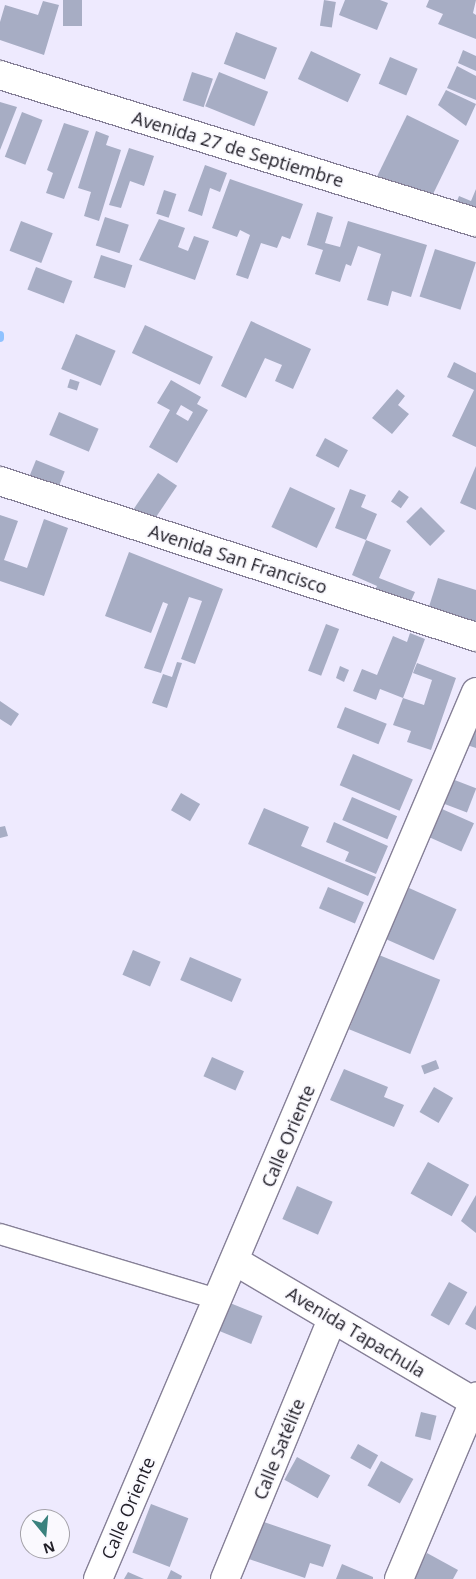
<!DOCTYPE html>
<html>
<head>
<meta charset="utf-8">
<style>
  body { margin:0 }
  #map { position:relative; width:476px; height:1579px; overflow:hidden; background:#eeeafe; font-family:"Open Sans",sans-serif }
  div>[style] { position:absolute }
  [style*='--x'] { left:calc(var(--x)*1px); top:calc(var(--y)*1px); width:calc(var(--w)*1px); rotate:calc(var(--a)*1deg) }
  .stream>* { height:8px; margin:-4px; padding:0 4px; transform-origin:4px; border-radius:4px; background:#8fc2ff }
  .building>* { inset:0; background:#a7adc4; transform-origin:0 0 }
  .roads { filter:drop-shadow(1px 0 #868097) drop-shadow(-1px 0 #868097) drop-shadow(0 1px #868097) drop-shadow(0 -1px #868097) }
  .pedestrian>* { height:20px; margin:-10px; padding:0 10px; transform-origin:10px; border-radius:10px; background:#fff }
  .minor>* { height:28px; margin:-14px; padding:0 14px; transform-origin:14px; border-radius:14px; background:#fff }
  span { translate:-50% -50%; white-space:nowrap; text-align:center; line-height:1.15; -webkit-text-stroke:4px #faf9fe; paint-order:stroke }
  .street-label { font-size:18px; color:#222029 }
  .north { position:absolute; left:20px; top:1509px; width:50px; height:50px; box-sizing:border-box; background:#faf9fe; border:1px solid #a4a2a9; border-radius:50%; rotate:163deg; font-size:14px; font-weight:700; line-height:20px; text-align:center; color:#222029 }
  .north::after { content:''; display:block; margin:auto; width:18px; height:22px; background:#3a827e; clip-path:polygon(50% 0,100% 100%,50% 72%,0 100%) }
</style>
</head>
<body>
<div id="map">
  <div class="stream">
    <i style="--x:0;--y:335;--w:3;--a:90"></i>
  </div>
  <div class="building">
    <i style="left:63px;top:0;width:19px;height:26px"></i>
    <i style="left:324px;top:0;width:12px;height:26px;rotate:9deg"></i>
    <i style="clip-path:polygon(345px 0,380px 0,388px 3px,377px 30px,339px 15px)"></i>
    <i style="clip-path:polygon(429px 0,476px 0,473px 13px,476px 15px,476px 39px,438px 24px,443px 14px,426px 7px)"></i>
    <i style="clip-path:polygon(43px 1px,59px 5px,44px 55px,0 40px,0 22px,5px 5px,38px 15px)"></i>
    <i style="left:236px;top:32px;width:44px;height:34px;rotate:21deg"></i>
    <i style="clip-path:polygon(463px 50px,476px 56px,476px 71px,458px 63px)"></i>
    <i style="left:311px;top:51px;width:55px;height:31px;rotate:25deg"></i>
    <i style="left:390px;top:57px;width:30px;height:29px;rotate:23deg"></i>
    <i style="clip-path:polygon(457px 66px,476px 76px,476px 100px,447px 88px)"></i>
    <i style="left:192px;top:72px;width:22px;height:30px;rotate:18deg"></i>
    <i style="left:219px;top:72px;width:53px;height:37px;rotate:22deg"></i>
    <i style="clip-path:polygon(446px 90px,476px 104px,466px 126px,438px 105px)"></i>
    <i style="clip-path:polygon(0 102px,17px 107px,0 150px)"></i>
    <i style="left:22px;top:112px;width:22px;height:48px;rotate:21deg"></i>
    <i style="left:407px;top:115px;width:58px;height:72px;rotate:26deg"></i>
    <i style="clip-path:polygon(64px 123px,89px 131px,64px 199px,46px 193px,53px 173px,47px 170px)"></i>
    <i style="clip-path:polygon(96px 131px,109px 136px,106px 145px,121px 150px,99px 221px,84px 216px,91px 192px,78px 188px)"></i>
    <i style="clip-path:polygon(129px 148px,154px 156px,144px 186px,130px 181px,121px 208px,109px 205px)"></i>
    <i style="clip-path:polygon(205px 165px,227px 173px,220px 192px,210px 188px,202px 216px,188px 211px)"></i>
    <i style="clip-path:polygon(230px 179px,303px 204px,290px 239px,282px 236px,277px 248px,261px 243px,248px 279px,236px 275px,250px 235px,240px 230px,237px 237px,212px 228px)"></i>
    <i style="clip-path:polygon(476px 189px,476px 220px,453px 211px,459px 196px,471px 201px)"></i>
    <i style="left:164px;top:190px;width:13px;height:25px;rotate:18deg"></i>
    <i style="clip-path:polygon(317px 212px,333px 217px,325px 243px,340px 247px,348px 221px,427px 245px,411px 297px,392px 291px,388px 306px,367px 300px,381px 254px,358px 246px,351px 266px,346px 264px,340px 282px,315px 274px,323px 250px,307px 245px)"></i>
    <i style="left:105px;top:217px;width:25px;height:30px;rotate:18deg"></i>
    <i style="clip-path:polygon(159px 219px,185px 228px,178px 247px,188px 251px,194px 236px,209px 241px,195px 280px,139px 260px)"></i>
    <i style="left:21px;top:221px;width:34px;height:32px;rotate:21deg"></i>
    <i style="left:435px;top:249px;width:43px;height:50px;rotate:18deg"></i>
    <i style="left:101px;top:255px;width:33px;height:24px;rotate:18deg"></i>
    <i style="left:36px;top:267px;width:39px;height:24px;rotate:21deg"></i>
    <i style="clip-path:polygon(251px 321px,311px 349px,293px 389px,275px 381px,282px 365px,265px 358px,246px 398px,221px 386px)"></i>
    <i style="left:145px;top:325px;width:75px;height:31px;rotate:25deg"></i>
    <i style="left:76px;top:334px;width:43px;height:38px;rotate:23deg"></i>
    <i style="clip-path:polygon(454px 362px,476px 373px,476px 447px,452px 436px,474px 390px,447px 377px)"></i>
    <i style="left:70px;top:379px;width:10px;height:9px;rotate:17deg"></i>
    <i style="clip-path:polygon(evenodd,171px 380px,201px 397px,197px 404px,208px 410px,177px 463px,149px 447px,170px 410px,157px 403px,171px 380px,181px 405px,193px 412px,188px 421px,176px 414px,181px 405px)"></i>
    <i style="clip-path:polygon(397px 389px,405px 396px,398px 405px,409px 414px,392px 434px,372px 418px)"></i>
    <i style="left:59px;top:412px;width:43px;height:25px;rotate:23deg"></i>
    <i style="left:325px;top:438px;width:26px;height:20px;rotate:28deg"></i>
    <i style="left:36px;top:460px;width:31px;height:27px;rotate:22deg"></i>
    <i style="clip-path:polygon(476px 466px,476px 510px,460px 503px)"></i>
    <i style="left:158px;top:473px;width:23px;height:50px;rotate:34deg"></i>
    <i style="left:290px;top:487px;width:50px;height:44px;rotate:25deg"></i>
    <i style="clip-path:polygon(350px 489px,366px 495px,361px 507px,377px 514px,366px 540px,335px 528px)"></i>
    <i style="left:399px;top:490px;width:12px;height:14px;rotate:35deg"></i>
    <i style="left:421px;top:507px;width:34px;height:21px;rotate:45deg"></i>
    <i style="clip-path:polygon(0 515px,18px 521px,4px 560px,27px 568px,44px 519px,68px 528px,44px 596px,0 581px)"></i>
    <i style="clip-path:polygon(366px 540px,391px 550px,379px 578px,415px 592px,407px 610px,372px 596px,377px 586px,352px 575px)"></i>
    <i style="clip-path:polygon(129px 552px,223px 589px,195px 664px,181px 659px,202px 601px,189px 597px,161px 673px,144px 668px,168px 604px,163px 602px,151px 633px,105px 616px)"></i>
    <i style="clip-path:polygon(438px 578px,476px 590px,476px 628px,427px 613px)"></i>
    <i style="left:326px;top:624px;width:14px;height:50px;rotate:21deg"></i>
    <i style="clip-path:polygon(410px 633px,425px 639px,403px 698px,424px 705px,432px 680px,413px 673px,417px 663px,456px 678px,431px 750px,407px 742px,411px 731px,393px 725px,403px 698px,380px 689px,376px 700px,353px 691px,362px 669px,377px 675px,393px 636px,407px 642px)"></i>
    <i style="clip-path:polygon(177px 662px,182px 663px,167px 708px,152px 703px,163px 674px,172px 677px)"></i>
    <i style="clip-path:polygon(340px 666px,349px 670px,344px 682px,336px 678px)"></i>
    <i style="clip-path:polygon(0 701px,19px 714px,11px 726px,0 719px)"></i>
    <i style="left:345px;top:707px;width:45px;height:22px;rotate:22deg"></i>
    <i style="clip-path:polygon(476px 722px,476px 748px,467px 745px)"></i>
    <i style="left:353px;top:754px;width:65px;height:34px;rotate:23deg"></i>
    <i style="left:452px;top:779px;width:26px;height:26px;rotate:21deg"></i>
    <i style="left:181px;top:793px;width:22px;height:20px;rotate:30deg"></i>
    <i style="left:352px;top:797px;width:49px;height:25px;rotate:23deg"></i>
    <i style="clip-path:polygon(264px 808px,309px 827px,301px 846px,376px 877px,368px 896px,248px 844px)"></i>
    <i style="left:442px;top:809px;width:35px;height:31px;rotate:24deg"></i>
    <i style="clip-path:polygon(334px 822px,388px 846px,376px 874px,345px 861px,349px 852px,326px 842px)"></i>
    <i style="clip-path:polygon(5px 826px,8px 836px,0 838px,0 827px)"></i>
    <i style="left:328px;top:887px;width:39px;height:23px;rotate:23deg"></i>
    <i style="left:409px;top:888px;width:52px;height:56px;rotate:24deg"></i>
    <i style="left:133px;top:950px;width:30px;height:27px;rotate:23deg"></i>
    <i style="left:379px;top:955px;width:66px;height:80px;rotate:22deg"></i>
    <i style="left:190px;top:957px;width:56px;height:25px;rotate:23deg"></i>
    <i style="left:212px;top:1057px;width:35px;height:21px;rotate:24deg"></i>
    <i style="left:436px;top:1060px;width:9px;height:16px;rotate:69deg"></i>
    <i style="clip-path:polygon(344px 1069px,388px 1087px,384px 1097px,404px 1105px,394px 1127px,330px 1100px)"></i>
    <i style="left:434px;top:1087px;width:22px;height:29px;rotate:30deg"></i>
    <i style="left:428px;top:1162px;width:47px;height:36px;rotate:29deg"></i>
    <i style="left:297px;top:1186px;width:39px;height:36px;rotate:24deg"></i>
    <i style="clip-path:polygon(476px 1195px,476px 1233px,461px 1221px)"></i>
    <i style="left:449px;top:1282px;width:21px;height:38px;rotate:29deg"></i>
    <i style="left:230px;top:1303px;width:35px;height:30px;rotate:22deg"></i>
    <i style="clip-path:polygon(476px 1305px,476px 1330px,465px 1324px)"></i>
    <i style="left:421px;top:1412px;width:16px;height:25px;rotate:14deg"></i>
    <i style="left:358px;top:1444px;width:23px;height:16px;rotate:29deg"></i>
    <i style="left:297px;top:1457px;width:38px;height:26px;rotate:29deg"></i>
    <i style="left:381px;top:1461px;width:37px;height:28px;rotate:29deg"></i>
    <i style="left:151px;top:1504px;width:40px;height:52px;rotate:21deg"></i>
    <i style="clip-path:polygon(261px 1521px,331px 1545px,323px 1567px,310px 1563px,305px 1578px,249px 1559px)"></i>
    <i style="clip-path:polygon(427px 1553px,458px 1570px,453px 1579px,412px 1579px)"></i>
    <i style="clip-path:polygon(342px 1564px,373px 1577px,373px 1579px,336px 1579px)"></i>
    <i style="clip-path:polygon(171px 1570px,182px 1576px,181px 1579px,167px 1579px)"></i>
    <i style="clip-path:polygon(128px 1572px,144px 1579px,124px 1579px)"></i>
  </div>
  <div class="roads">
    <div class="pedestrian">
      <i style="--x:0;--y:1234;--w:227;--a:16.7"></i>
    </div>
    <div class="minor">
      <i style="--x:0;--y:75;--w:498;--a:17.2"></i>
      <i style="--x:0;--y:481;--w:501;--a:18.15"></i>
      <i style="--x:235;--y:1261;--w:280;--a:30.5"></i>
      <i style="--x:98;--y:1579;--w:964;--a:-66.92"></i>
      <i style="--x:225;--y:1579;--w:281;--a:-67.6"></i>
      <i style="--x:399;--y:1579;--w:198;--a:-67.1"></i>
    </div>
  </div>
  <div class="street-label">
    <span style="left:238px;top:149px;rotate:17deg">Avenida 27 de Septiembre</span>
    <span style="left:238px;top:559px;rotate:18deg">Avenida San Francisco</span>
    <span style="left:288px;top:1136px;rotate:-67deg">Calle Oriente</span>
    <span style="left:356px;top:1332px;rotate:31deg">Avenida Tapachula</span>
    <span style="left:279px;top:1449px;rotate:-68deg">Calle Satélite</span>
    <span style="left:128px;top:1508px;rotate:-67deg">Calle Oriente</span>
  </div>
  <div class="north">N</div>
</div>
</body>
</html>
